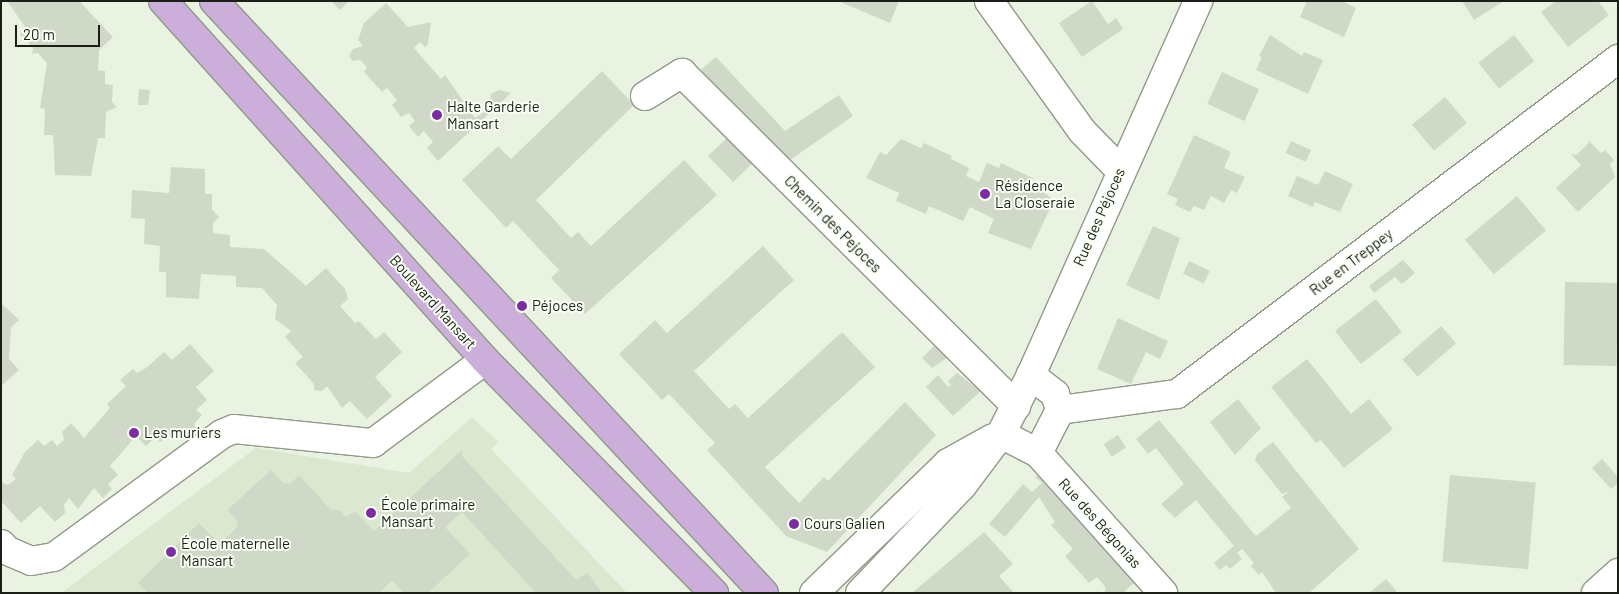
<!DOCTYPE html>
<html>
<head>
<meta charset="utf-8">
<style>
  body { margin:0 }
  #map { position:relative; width:1619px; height:594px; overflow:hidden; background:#eaf3e1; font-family:Barlow,sans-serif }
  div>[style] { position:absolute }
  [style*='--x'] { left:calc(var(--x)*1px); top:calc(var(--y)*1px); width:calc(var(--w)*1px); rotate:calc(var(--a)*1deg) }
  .built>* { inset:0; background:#dbe7ce }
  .building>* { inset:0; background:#d0d9c7; transform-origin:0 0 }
  .roads { filter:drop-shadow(1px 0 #919a89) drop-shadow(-1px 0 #919a89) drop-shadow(0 1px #919a89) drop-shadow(0 -1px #919a89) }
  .minor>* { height:28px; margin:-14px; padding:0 14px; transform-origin:14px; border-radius:14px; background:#fff }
  .major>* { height:28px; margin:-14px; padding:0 14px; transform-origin:14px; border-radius:14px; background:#cbafda }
  .dots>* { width:14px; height:14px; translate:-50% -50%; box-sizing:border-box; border:2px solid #f9fff4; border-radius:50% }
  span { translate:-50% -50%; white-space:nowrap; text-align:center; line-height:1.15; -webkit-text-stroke:4px #f9fff4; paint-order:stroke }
  .poi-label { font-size:15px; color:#1b1f18 }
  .left { translate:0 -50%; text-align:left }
  .street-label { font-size:15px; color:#1b1f18 }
  .frame { position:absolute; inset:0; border:2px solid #1b1f18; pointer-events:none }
  .scale { position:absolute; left:15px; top:25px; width:85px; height:22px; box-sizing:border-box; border:2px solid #1b1f18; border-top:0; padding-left:6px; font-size:15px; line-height:18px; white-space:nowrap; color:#1b1f18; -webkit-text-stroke:4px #f9fff4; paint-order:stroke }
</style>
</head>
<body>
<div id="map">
  <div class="built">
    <i style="clip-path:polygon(472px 417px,498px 442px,491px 449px,627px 593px,61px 593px,256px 448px,409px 473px)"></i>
  </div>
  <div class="building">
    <i style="clip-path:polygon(7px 1px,80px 2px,113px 37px,99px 50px,98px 70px,105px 71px,105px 84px,113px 85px,112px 102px,117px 107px,106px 112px,105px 138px,98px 138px,91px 176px,55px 175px,53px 135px,44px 135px,45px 109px,40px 108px,47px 63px,38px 53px,32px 54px,33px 48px,20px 34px,26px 28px)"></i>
    <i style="clip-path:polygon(331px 1px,349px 1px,340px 10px)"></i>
    <i style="clip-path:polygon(838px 1px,899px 1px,890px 23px)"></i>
    <i style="clip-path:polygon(1092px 1px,1108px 24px,1116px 18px,1123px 29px,1082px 57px,1059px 23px)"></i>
    <i style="clip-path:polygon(1307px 1px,1341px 1px,1356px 8px,1344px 37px,1300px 17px)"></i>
    <i style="clip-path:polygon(1462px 1px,1504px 1px,1474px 20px)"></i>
    <i style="clip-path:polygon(1556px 1px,1598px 1px,1609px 15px,1568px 47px,1541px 12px)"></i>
    <i style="clip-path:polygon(386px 3px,408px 27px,431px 22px,428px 44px,425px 47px,420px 42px,414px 48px,441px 79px,445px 75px,475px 118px,489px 109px,491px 94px,499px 90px,511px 93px,438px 161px,427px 148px,433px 142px,424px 131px,418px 137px,409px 126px,415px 121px,409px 113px,401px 117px,392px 105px,397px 100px,387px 88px,382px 92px,364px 72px,367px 67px,360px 60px,353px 61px,349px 56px,353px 49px,363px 46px,358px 40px,364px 23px)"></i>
    <i style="clip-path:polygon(1270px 35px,1302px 56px,1304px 52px,1323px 60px,1308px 94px,1256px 70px,1262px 57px,1259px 56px)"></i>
    <i style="left:1514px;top:35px;width:33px;height:45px;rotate:52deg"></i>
    <i style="clip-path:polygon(716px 57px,785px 131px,839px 95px,853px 116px,783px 165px,697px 73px)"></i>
    <i style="clip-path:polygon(602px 71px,634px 105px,536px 200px,571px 238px,578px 232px,591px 246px,684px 160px,717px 195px,585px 314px,551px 278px,559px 270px,513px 221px,506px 228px,462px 180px,498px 146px,511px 159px)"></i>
    <i style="left:1222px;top:72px;width:41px;height:35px;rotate:25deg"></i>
    <i style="clip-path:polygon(139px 89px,150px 90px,148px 105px,138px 105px)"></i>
    <i style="left:1445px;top:97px;width:34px;height:43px;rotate:50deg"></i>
    <i style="left:734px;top:131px;width:36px;height:36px;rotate:46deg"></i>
    <i style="clip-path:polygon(1194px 135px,1231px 152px,1224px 168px,1245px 177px,1237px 193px,1231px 190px,1224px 203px,1211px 196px,1204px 210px,1194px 206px,1190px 212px,1175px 205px,1178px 199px,1167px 194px)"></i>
    <i style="clip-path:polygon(901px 139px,921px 148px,924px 143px,952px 156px,951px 159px,969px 168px,966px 176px,979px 182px,987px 163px,999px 168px,1001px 163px,1033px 178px,1031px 183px,1054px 200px,1031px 249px,988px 233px,994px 219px,970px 207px,963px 221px,929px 206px,926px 214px,896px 201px,899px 193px,866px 178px,880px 152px,886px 155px)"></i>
    <i style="clip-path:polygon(1587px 139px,1601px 153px,1605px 150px,1614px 160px,1610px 164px,1615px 177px,1578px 212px,1556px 188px,1581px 165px,1571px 154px,1576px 155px,1589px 143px)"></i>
    <i style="left:1291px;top:141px;width:22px;height:13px;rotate:24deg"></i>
    <i style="clip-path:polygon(171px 167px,205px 169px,205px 194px,212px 194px,212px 209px,219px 217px,213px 223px,213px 233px,230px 235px,230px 247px,264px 249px,306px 286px,326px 268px,345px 289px,348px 299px,340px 306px,355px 323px,359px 321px,376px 339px,384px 332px,402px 352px,375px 377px,392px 396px,367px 419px,350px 401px,342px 408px,327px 386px,322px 391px,314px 390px,314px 384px,295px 363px,303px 357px,285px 337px,291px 331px,275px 319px,277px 305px,262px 288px,236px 287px,236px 276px,201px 274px,199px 299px,166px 297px,166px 272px,159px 272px,160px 246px,144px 244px,145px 219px,131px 218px,132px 190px,169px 193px)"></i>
    <i style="clip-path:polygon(1325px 171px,1353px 184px,1340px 212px,1315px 202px,1313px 207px,1288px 196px,1297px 176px,1318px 185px)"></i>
    <i style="left:1517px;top:196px;width:45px;height:68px;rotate:50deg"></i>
    <i style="clip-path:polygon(1153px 226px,1180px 238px,1159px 300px,1126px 285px)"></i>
    <i style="clip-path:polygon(763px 246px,794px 280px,694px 371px,729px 409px,735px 404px,748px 418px,842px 332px,875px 367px,765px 467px,799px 503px,824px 477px,828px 481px,905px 402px,936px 435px,827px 552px,786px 536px,707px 450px,715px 443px,669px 394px,662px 400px,619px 354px,655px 320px,667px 333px)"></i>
    <i style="clip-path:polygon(1403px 260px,1415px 273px,1402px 284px,1395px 277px,1374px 293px,1369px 286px)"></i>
    <i style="left:1189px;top:261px;width:23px;height:14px;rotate:25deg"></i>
    <i style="left:1565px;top:282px;width:53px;height:83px;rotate:1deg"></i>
    <i style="left:1376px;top:299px;width:42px;height:52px;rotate:52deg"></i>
    <i style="clip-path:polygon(1px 303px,19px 320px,11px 327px,9px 359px,19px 370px,1px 386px)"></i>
    <i style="clip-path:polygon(1118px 318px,1168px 341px,1160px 359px,1146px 352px,1131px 384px,1097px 369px)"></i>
    <i style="left:1441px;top:326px;width:23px;height:51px;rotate:49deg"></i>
    <i style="clip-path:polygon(937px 343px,950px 356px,932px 368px,922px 358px)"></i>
    <i style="clip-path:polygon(190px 344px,214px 371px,196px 387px,207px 400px,196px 410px,202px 415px,194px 424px,196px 427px,188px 435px,182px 429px,160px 442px,156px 437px,146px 446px,136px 436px,110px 466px,118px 475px,108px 484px,112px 489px,103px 498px,94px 488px,78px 509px,69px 498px,64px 505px,65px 513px,55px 522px,40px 506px,21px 523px,1px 501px,1px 482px,8px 485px,16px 479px,12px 475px,25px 452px,38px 440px,44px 446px,52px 440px,57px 446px,64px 440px,62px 432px,71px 423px,84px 438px,110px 408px,107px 404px,126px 386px,120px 380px,133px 369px,137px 373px,146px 368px,164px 352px,172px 360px)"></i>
    <i style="clip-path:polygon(1307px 359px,1351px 414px,1369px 399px,1393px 429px,1344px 468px,1321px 440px,1316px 443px,1271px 387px)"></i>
    <i style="clip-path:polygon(957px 373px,981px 391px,953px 416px,926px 387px,938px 375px,948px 387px,951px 385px,948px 381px)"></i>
    <i style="clip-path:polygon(1238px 399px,1261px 428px,1235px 455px,1210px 422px)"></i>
    <i style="clip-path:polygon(1159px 420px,1256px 536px,1291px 508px,1282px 497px,1290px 491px,1282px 494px,1255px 460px,1257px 454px,1273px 442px,1359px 549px,1309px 593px,1276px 593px,1262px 572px,1259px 575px,1251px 566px,1254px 563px,1242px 549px,1237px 553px,1242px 559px,1230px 569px,1226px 565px,1220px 570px,1214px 563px,1234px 546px,1196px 500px,1175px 518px,1161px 504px,1184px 484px,1156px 448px,1148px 454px,1136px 439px)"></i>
    <i style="left:1118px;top:435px;width:15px;height:17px;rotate:58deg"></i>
    <i style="clip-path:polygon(462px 450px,462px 456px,576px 580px,588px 573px,602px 593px,536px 593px,462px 512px,445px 527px,470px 554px,428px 593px,404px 593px,392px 580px,379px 593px,148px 593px,138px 583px,199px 523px,220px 544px,237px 527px,238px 521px,227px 510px,271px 470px,283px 483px,290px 484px,299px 475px,331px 510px,340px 510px,346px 517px,355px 511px,374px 531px)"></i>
    <i style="clip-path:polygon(1602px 459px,1618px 477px,1618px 483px,1611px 489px,1592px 468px)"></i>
    <i style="clip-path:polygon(1041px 472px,1137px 580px,1123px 593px,1104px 593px,1106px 588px,1097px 577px,1089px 583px,1065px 556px,1073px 549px,1051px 525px,1055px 522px,1039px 497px,1005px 537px,989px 524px,1023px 484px,1032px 492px,1042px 483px,1035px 477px)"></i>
    <i style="left:1450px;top:475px;width:86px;height:87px;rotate:5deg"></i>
    <i style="clip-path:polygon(984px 532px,1013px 564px,999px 576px,1014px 593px,912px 593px)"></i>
    <i style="clip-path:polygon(1386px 579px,1398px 593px,1369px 593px)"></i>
  </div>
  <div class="roads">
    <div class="minor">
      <i style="--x:989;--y:1;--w:160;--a:54.4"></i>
      <i style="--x:1082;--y:131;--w:54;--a:45.7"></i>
      <i style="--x:645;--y:96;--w:44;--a:-31.9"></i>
      <i style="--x:682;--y:73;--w:472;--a:44.9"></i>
      <i style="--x:1060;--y:410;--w:118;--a:-7.8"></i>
      <i style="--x:1177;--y:394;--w:554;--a:-37.22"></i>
      <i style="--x:1001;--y:434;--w:42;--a:27.2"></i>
      <i style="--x:1038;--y:453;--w:48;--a:-62.9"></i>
      <i style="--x:1060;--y:410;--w:17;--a:-107"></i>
      <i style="--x:1055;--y:394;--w:31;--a:-142"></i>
      <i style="--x:1038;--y:453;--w:188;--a:48.2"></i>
      <i style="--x:1;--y:544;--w:10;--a:45"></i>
      <i style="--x:8;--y:551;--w:25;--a:23"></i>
      <i style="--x:31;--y:561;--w:23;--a:-10"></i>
      <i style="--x:54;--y:557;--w:208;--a:-36.2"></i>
      <i style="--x:222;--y:434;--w:13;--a:-23"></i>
      <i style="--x:234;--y:429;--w:140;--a:5.8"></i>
      <i style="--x:373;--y:443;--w:139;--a:-36.5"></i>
      <i style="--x:814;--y:593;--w:187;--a:-44.1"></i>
      <i style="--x:948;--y:463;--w:51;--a:-29.1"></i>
      <i style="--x:860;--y:593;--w:148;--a:-46.4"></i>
      <i style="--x:962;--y:486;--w:65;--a:-53.1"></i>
      <i style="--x:1001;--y:434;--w:66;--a:-63"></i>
      <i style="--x:1031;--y:375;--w:410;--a:-65.9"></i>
      <i style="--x:1596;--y:593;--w:30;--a:-42"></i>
    </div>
    <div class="major">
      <i style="--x:163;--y:1;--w:482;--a:48.1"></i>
      <i style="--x:485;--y:360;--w:327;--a:45.5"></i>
      <i style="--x:214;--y:1;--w:808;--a:47.11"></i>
    </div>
  </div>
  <div class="dots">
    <i style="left:437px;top:115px;background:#7b2ea0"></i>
    <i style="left:985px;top:194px;background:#7b2ea0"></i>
    <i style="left:522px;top:306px;background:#7b2ea0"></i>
    <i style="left:134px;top:433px;background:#7b2ea0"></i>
    <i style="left:371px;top:513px;background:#7b2ea0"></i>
    <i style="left:794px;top:524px;background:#7b2ea0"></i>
    <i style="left:171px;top:552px;background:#7b2ea0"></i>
  </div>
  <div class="poi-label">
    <span class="left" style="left:447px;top:115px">Halte Garderie<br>Mansart</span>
    <span class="left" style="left:995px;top:194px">Résidence<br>La Closeraie</span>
    <span class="left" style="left:532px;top:306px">Péjoces</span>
    <span class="left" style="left:144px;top:433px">Les muriers</span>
    <span class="left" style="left:381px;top:513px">École primaire<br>Mansart</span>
    <span class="left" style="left:804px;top:524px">Cours Galien</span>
    <span class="left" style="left:181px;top:552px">École maternelle<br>Mansart</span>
  </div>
  <div class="street-label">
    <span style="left:1099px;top:217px;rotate:-66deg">Rue des Péjoces</span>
    <span style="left:833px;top:224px;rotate:45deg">Chemin des Pejoces</span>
    <span style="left:1351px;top:262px;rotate:-37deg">Rue en Treppey</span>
    <span style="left:433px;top:302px;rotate:48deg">Boulevard Mansart</span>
    <span style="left:1100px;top:523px;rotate:48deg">Rue des Bégonias</span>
  </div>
  <div class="frame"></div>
  <div class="scale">20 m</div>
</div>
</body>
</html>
